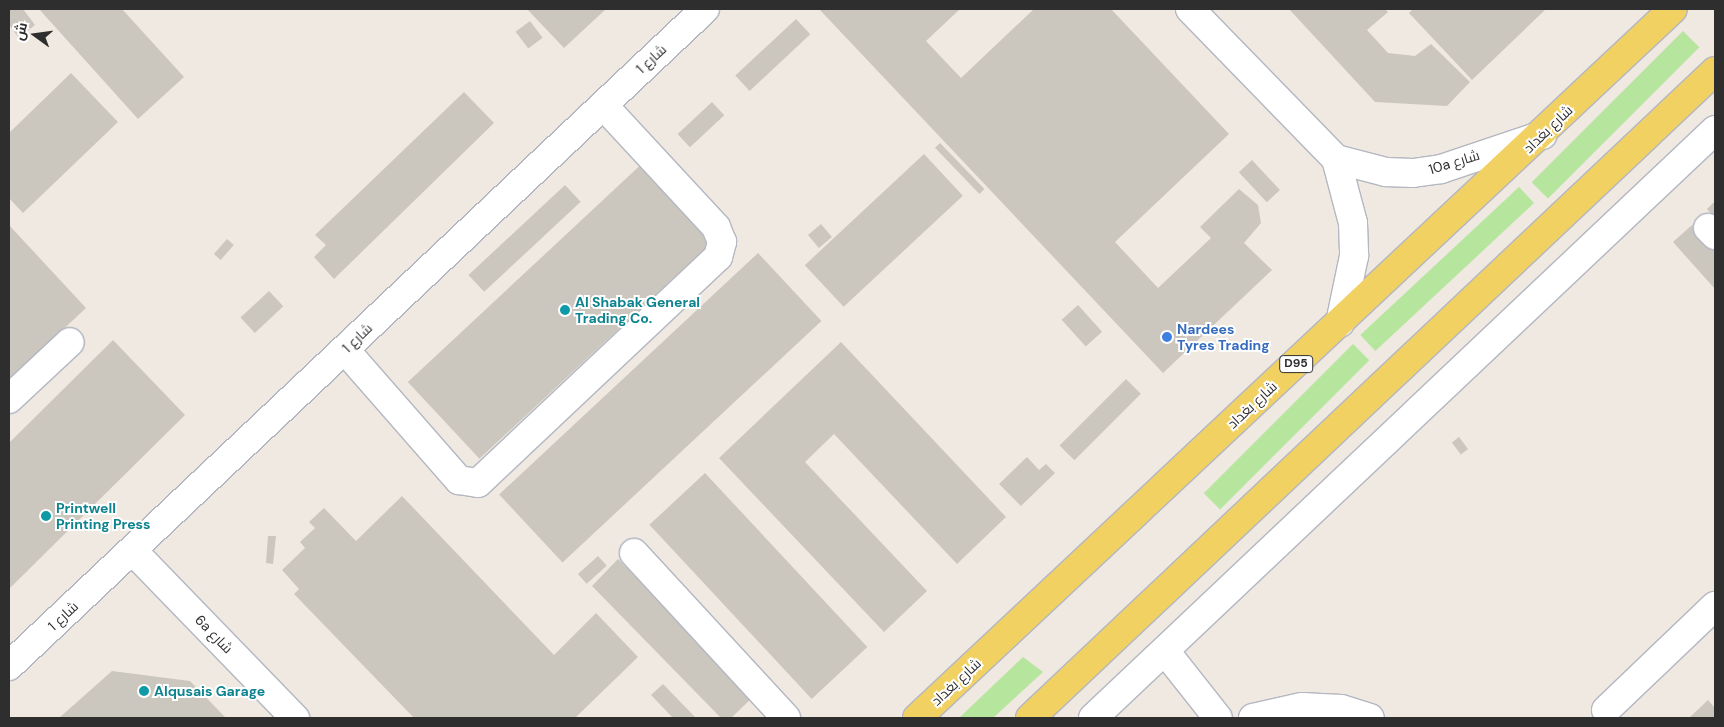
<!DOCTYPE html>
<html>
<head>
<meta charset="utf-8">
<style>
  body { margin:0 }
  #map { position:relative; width:1724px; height:727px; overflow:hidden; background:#efe9e1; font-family:"DM Sans",Cairo,sans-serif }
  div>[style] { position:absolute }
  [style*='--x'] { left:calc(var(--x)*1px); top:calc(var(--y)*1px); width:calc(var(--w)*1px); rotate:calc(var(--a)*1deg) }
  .green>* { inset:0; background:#b6e59e; transform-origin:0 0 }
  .building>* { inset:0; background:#cbc7bf; transform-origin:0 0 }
  .roads { filter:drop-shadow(1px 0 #b4b7c1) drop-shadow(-1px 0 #b4b7c1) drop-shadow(0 1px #b4b7c1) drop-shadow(0 -1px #b4b7c1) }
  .minor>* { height:28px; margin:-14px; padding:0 14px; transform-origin:14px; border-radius:14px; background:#fff }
  .major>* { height:28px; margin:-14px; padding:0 14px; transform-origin:14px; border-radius:14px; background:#f2d163 }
  .dots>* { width:14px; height:14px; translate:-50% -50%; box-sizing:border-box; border:2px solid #fff; border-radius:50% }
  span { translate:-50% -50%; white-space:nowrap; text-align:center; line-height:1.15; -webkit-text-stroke:4px #fff; paint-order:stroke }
  .shield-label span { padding:1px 4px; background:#fff; border:1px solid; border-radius:4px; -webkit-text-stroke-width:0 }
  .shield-label { font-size:12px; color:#2e2e2e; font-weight:700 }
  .street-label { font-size:14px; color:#2e2e2e }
  .culture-label { font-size:14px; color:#0d838f; font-weight:700 }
  .left { translate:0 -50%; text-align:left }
  .shop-label { font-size:14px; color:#366cbe; font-weight:700 }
  .frame { position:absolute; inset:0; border:10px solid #2e2e2e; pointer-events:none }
  .north { position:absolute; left:10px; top:10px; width:50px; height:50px; -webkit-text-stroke:4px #fff; paint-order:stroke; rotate:284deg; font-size:14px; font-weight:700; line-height:20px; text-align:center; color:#2e2e2e }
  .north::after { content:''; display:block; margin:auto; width:18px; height:22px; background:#2e2e2e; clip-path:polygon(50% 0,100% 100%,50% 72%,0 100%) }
</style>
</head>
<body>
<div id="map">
  <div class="green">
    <i style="left:1683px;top:31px;width:23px;height:214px;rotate:45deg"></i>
    <i style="left:1519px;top:187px;width:22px;height:217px;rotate:47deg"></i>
    <i style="left:1353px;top:344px;width:23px;height:211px;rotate:45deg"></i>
    <i style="clip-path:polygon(1023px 657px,1043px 672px,993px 718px,959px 718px)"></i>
  </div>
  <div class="building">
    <i style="clip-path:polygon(9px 9px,23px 9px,35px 25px,19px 38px,9px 25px)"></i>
    <i style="clip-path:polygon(39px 9px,122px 9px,184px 77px,138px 119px)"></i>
    <i style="clip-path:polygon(527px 9px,606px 9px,564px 48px)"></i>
    <i style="clip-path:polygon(819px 9px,960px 9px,926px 41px,961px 78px,1034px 9px,1111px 9px,1229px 134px,1115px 242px,1158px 288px,1211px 238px,1200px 227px,1239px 189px,1258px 205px,1261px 223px,1244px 243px,1272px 270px,1163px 373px)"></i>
    <i style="clip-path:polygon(1289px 9px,1385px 9px,1388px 12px,1367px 30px,1388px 53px,1415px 56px,1431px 44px,1470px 82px,1447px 106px,1375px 102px)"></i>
    <i style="clip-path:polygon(1413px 9px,1546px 9px,1472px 80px,1409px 13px)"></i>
    <i style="left:796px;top:19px;width:21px;height:83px;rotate:47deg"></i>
    <i style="left:530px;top:21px;width:21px;height:18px;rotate:53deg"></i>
    <i style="clip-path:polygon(71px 73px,118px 122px,23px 213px,9px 198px,9px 133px)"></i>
    <i style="clip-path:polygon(464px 92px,494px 123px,334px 279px,314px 257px,326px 245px,315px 235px)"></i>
    <i style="left:712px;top:102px;width:18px;height:47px;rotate:47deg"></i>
    <i style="left:940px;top:143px;width:64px;height:7px;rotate:46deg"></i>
    <i style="left:924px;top:154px;width:57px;height:163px;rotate:47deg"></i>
    <i style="left:647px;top:159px;width:105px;height:327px;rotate:47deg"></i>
    <i style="left:1252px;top:160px;width:41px;height:18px;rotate:47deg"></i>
    <i style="left:565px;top:185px;width:23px;height:132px;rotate:47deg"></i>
    <i style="clip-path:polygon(1715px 201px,1715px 218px,1707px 209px)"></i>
    <i style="left:821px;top:224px;width:17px;height:17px;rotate:50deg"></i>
    <i style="clip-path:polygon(9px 225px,86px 308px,9px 380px)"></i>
    <i style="clip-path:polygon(1692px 225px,1715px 250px,1715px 289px,1673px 242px)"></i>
    <i style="left:227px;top:239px;width:9px;height:20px;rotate:41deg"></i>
    <i style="left:758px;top:253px;width:93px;height:354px;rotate:47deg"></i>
    <i style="left:269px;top:291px;width:21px;height:39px;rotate:47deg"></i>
    <i style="left:1078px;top:305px;width:36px;height:22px;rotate:48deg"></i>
    <i style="clip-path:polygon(113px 340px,185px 415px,9px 589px,9px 443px)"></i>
    <i style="clip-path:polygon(841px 342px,1006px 517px,957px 564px,834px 434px,805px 462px,927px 591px,884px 632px,719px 458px)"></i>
    <i style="left:1126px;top:379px;width:21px;height:94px;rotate:45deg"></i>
    <i style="left:1459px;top:437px;width:15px;height:9px;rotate:53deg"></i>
    <i style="clip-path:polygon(1027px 457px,1039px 470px,1046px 464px,1055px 473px,1021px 506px,999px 484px)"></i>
    <i style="left:705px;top:473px;width:238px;height:76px;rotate:47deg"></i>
    <i style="clip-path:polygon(402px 496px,554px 655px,596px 613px,638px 657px,575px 718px,414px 718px,294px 594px,299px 589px,282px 570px,305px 548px,300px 542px,315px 528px,309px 522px,324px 508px,356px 541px)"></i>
    <i style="clip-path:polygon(268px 536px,276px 536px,273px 564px,266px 563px)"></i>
    <i style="left:598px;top:556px;width:13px;height:27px;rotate:48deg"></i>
    <i style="clip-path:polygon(618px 559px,753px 697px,731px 718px,721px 718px,592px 586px)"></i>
    <i style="clip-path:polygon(112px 671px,190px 681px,226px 718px,59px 718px)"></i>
    <i style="clip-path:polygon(663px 684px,696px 718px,673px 718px,651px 695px)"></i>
    <i style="clip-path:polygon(1708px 700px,1715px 708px,1715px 718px,1689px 718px)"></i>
  </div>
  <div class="roads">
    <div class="minor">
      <i style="--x:1190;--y:9;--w:209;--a:45.8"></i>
      <i style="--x:1336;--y:159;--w:52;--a:14.6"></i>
      <i style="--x:1386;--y:172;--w:27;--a:2"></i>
      <i style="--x:1413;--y:173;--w:28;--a:-8"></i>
      <i style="--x:1441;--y:169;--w:107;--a:-18.6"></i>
      <i style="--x:1336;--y:159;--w:66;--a:75.1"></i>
      <i style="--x:1353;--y:223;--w:33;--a:88"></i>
      <i style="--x:1354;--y:256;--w:68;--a:101.8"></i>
      <i style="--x:1708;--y:228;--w:10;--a:45"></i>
      <i style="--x:345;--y:350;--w:173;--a:48.8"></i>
      <i style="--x:459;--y:480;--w:19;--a:9"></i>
      <i style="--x:478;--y:483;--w:330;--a:-43.3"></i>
      <i style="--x:718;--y:257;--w:16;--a:-75"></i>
      <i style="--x:722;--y:242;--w:16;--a:-112"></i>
      <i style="--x:716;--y:227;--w:166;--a:-132.8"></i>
      <i style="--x:9;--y:399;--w:83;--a:-43.1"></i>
      <i style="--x:133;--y:551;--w:233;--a:45.9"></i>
      <i style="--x:634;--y:553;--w:224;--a:47.3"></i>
      <i style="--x:1165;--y:651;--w:85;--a:51.7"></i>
      <i style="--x:9;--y:666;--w:957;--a:-43.35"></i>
      <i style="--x:1606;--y:710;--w:151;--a:-43.7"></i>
      <i style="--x:1093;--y:718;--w:856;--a:-43.39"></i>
      <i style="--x:1253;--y:718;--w:50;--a:-12.7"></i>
      <i style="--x:1302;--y:707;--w:39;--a:3"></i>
      <i style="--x:1341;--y:709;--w:30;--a:17"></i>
    </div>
    <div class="major">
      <i style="--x:917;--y:718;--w:1036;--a:-43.16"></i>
      <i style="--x:1030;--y:718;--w:942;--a:-43.37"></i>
    </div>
  </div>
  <div class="dots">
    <i style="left:565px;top:310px;background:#0f9aa8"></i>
    <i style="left:1167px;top:337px;background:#3f7fe0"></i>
    <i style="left:46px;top:516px;background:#0f9aa8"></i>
    <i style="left:144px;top:691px;background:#0f9aa8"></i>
  </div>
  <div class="shield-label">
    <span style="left:1296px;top:364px">D95</span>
  </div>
  <div class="street-label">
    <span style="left:651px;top:59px;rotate:-43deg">شارع 1</span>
    <span style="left:1548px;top:129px;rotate:-44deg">شارع بغداد</span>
    <span style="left:1454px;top:162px;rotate:-17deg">10a شارع</span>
    <span style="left:357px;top:338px;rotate:-44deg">شارع 1</span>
    <span style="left:1252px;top:405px;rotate:-43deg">شارع بغداد</span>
    <span style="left:63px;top:616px;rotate:-43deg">شارع 1</span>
    <span style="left:214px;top:634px;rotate:46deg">6a شارع</span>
    <span style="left:956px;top:682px;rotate:-43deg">شارع بغداد</span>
  </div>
  <div class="culture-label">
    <span class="left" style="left:575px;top:310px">Al Shabak General<br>Trading Co.</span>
    <span class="left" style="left:56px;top:516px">Printwell<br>Printing Press</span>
    <span class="left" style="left:154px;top:691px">Alqusais Garage</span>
  </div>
  <div class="shop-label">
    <span class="left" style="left:1177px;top:337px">Nardees<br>Tyres Trading</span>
  </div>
  <div class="frame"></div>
  <div class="north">ش</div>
</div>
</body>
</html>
